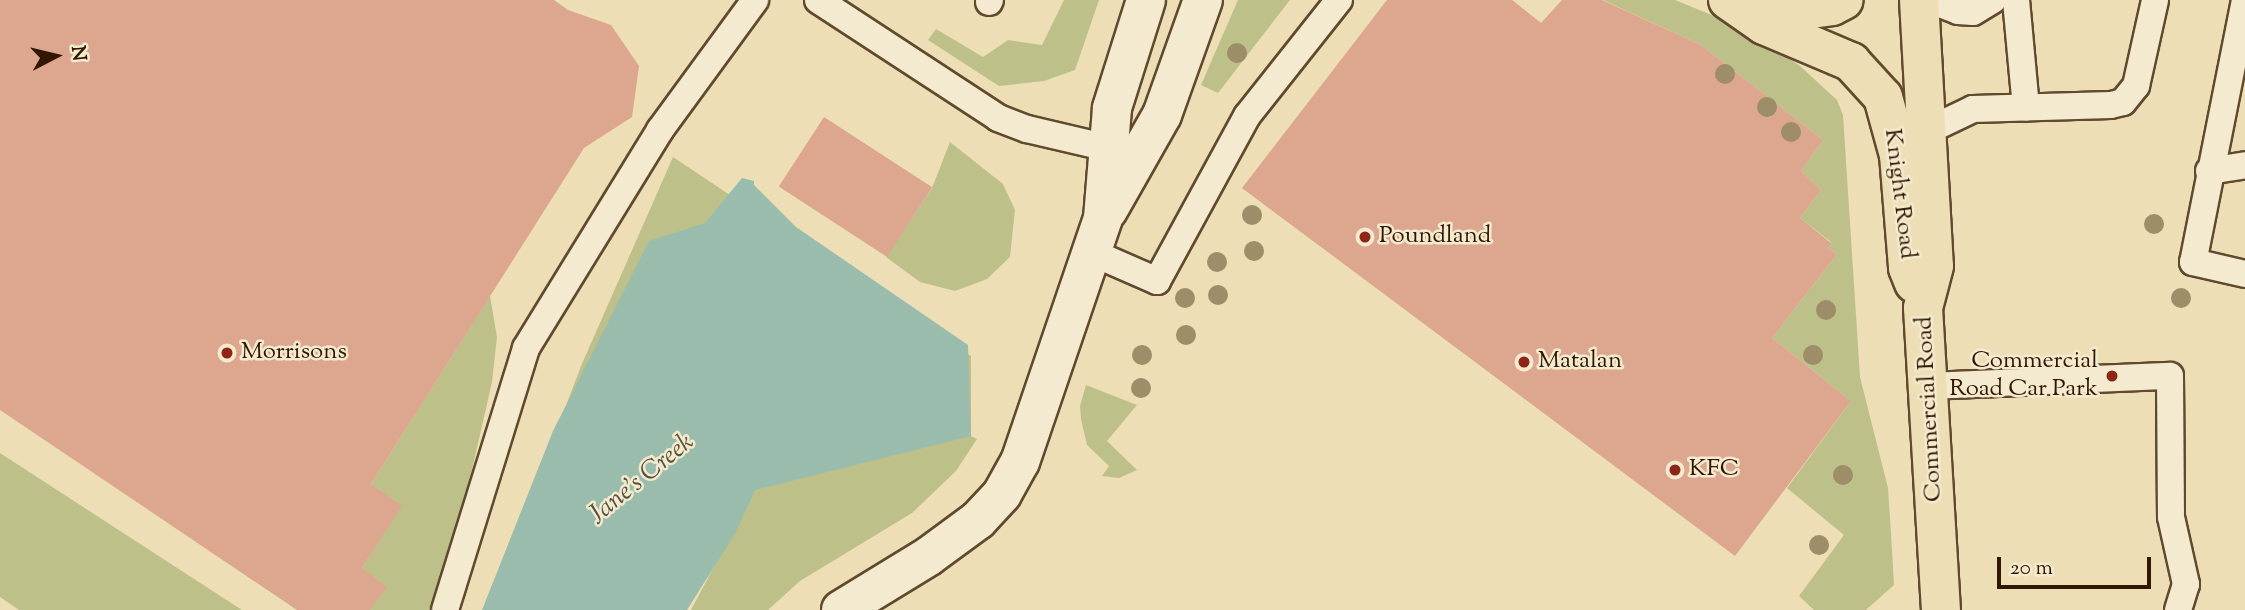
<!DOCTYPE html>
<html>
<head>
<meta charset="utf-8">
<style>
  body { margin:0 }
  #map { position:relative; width:2245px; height:610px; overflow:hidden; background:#eddeb5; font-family:"Sorts Mill Goudy",serif }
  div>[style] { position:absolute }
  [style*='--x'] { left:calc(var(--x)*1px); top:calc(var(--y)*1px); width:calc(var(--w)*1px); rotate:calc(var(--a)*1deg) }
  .green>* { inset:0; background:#bec089 }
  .water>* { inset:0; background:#99bcac }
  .building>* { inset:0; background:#dda68e; transform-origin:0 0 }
  .roads { filter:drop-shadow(2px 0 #60492d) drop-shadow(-2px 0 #60492d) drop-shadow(0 2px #60492d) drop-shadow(0 -2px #60492d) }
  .service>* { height:26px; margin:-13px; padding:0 13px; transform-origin:13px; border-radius:13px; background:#f3eacf }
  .minor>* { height:38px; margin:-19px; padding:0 19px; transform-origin:19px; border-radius:19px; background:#f3eacf }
  .primary>* { height:38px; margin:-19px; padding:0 19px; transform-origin:19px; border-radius:19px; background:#eddeb5 }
  .trees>* { width:20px; height:20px; margin:-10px; border-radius:50%; background:#9d8d68 }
  .dots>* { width:19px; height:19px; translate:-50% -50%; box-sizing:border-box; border:4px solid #f3eacf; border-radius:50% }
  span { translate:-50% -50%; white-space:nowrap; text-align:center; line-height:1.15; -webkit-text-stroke:5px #f3eacf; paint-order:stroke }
  .street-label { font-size:24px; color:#311700 }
  .poi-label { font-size:24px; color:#311700 }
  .left { translate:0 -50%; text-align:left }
  .right { translate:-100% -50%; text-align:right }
  .water-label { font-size:26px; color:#55513c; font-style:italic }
  .north { position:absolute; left:21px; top:21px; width:70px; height:70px; -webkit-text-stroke:5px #f3eacf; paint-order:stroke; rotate:83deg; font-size:19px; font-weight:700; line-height:28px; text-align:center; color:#311700 }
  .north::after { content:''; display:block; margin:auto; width:24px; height:32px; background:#311700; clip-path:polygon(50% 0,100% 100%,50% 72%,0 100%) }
  .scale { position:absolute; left:1997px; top:557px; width:154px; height:32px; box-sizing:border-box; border:4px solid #311700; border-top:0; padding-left:9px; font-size:21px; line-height:24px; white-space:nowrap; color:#311700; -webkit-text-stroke:5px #f3eacf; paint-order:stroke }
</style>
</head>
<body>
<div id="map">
  <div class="green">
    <i style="clip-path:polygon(1064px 0,1099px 0,1075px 70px,1044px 81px,999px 86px,928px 40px,936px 29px,983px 57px,1008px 40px,1042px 45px)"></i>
    <i style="clip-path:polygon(1238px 0,1290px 0,1218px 93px,1201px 85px)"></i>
    <i style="clip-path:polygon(1603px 0,1675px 0,1746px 29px,1800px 66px,1837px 100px,1843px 115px,1860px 377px,1888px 488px,1891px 533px,1894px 585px,1866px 610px,1814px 610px,1799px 596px,1844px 535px,1787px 488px,1851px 401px,1772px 338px,1837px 254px,1828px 248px,1831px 242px,1800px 218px,1821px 190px,1801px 171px,1823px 140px,1701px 45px)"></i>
    <i style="clip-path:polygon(950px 142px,1003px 184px,1015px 210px,1010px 257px,987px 279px,955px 291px,920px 282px,886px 257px,932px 188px)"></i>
    <i style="clip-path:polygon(673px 157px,971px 356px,971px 436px,977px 439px,956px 471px,912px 513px,800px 581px,768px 610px,691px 610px,742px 514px,489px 610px,581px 366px)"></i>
    <i style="clip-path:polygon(490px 296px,497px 337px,492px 382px,465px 500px,429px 610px,368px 610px,362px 568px,401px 506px,371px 484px)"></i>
    <i style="clip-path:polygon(1086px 385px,1137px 405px,1107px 441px,1137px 470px,1119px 478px,1102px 476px,1109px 466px,1087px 445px,1081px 419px,1080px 406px)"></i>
    <i style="clip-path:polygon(0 453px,242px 610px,19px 610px,0 597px)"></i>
  </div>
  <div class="water">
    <i style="clip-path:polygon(742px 178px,754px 181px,754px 185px,796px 227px,968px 345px,971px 436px,755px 490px,736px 532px,687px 610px,482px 610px,553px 431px,649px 241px,705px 223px)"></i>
  </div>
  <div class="building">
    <i style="clip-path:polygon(0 0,554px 0,568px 10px,611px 25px,639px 66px,632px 117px,584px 148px,371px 484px,402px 506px,362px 568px,387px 587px,370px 610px,297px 610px,0 410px)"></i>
    <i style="clip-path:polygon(1387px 0,1512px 0,1541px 23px,1562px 0,1602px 0,1701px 45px,1823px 140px,1801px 171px,1821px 190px,1800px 218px,1831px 243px,1828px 248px,1837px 254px,1772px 338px,1851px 401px,1735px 556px,1242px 188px)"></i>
    <i style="left:824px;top:117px;width:129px;height:83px;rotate:33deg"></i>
  </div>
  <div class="roads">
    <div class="service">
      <i style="--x:818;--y:0;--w:215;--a:33.2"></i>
      <i style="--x:998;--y:118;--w:31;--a:21"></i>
      <i style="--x:1027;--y:129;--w:83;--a:13.2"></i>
      <i style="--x:1930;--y:0;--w:30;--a:21"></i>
      <i style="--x:1958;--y:11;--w:15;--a:4"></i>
      <i style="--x:1973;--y:12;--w:23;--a:-31"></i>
      <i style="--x:2016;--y:0;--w:108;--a:84.7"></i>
      <i style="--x:2245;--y:0;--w:267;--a:101.2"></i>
      <i style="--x:2193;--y:262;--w:53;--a:13"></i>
      <i style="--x:989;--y:2;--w:2;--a:-63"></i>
      <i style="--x:1927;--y:131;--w:51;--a:-25.6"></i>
      <i style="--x:1973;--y:109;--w:138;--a:-1.7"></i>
      <i style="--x:2111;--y:105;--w:12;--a:-14"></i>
      <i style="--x:2123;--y:102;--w:21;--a:-51"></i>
      <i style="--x:2136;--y:86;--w:88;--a:-77.5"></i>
      <i style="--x:2209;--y:171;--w:36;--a:-9"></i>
      <i style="--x:1093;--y:253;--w:70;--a:23.6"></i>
      <i style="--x:1157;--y:281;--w:188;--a:-61.4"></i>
      <i style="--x:1247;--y:116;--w:148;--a:-51.6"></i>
      <i style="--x:1929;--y:386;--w:241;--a:-2.4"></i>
      <i style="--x:2170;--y:376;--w:141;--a:89.6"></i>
      <i style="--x:2171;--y:517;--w:69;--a:77.4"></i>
      <i style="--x:2186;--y:584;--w:27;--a:107"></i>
      <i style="--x:445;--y:610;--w:274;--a:-72.8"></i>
      <i style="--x:526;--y:348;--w:256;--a:-58.4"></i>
      <i style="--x:660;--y:130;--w:161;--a:-53.8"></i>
    </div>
    <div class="minor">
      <i style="--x:1108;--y:210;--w:109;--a:-60.4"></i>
      <i style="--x:1162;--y:115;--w:122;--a:-70.4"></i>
      <i style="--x:841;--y:610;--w:103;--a:-31.5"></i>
      <i style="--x:929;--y:556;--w:61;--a:-36.3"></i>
      <i style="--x:978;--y:520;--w:35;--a:-47"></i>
      <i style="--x:1002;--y:494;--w:37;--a:-61"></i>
      <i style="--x:1020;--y:462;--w:258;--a:-71.2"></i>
      <i style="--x:1103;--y:218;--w:110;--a:-85.3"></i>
      <i style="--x:1112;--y:108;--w:113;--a:-72.5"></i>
    </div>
    <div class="primary">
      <i style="--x:1728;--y:0;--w:44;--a:34.8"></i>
      <i style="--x:1764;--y:25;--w:95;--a:23"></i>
      <i style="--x:1851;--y:62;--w:47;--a:47.6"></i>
      <i style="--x:1883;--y:97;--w:60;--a:74.6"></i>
      <i style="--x:1899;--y:155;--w:113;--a:85.4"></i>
      <i style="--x:1908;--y:268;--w:16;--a:68"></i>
      <i style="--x:1773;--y:0;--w:39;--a:13"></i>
      <i style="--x:1811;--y:9;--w:21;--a:-8"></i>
      <i style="--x:1832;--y:6;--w:13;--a:-27"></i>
      <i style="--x:1919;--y:0;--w:266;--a:86.8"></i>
      <i style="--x:1934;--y:266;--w:43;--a:104.7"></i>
      <i style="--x:1923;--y:308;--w:303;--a:86.6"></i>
    </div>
  </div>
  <div class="trees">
    <i style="left:1237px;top:53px"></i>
    <i style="left:1725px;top:74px"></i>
    <i style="left:1767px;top:107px"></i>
    <i style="left:1791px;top:132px"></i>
    <i style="left:1252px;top:215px"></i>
    <i style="left:2154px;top:224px"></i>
    <i style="left:1254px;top:251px"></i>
    <i style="left:1217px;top:262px"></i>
    <i style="left:1218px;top:295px"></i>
    <i style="left:1185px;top:298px"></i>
    <i style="left:2181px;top:298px"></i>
    <i style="left:1826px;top:310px"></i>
    <i style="left:1186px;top:335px"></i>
    <i style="left:1142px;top:355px"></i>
    <i style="left:1813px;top:355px"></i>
    <i style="left:1141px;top:388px"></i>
    <i style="left:1843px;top:475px"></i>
    <i style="left:1819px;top:545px"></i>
  </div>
  <div class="dots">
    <i style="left:1365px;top:237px;background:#8f2418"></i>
    <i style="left:227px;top:353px;background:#8f2418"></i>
    <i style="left:1524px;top:362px;background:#8f2418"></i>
    <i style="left:2112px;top:376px;background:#8f2418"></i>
    <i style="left:1675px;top:470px;background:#8f2418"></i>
  </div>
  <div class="street-label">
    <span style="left:1899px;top:194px;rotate:83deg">Knight Road</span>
    <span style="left:1930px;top:409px;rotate:-93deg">Commercial Road</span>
  </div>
  <div class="poi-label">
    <span class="left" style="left:1379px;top:237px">Poundland</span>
    <span class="left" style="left:241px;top:353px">Morrisons</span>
    <span class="left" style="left:1538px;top:362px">Matalan</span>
    <span class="right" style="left:2098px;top:376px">Commercial<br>Road Car Park</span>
    <span class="left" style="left:1689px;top:470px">KFC</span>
  </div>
  <div class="water-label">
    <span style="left:642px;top:479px;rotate:-39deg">Jane's Creek</span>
  </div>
  <div class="north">N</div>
  <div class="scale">20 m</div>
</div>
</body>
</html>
